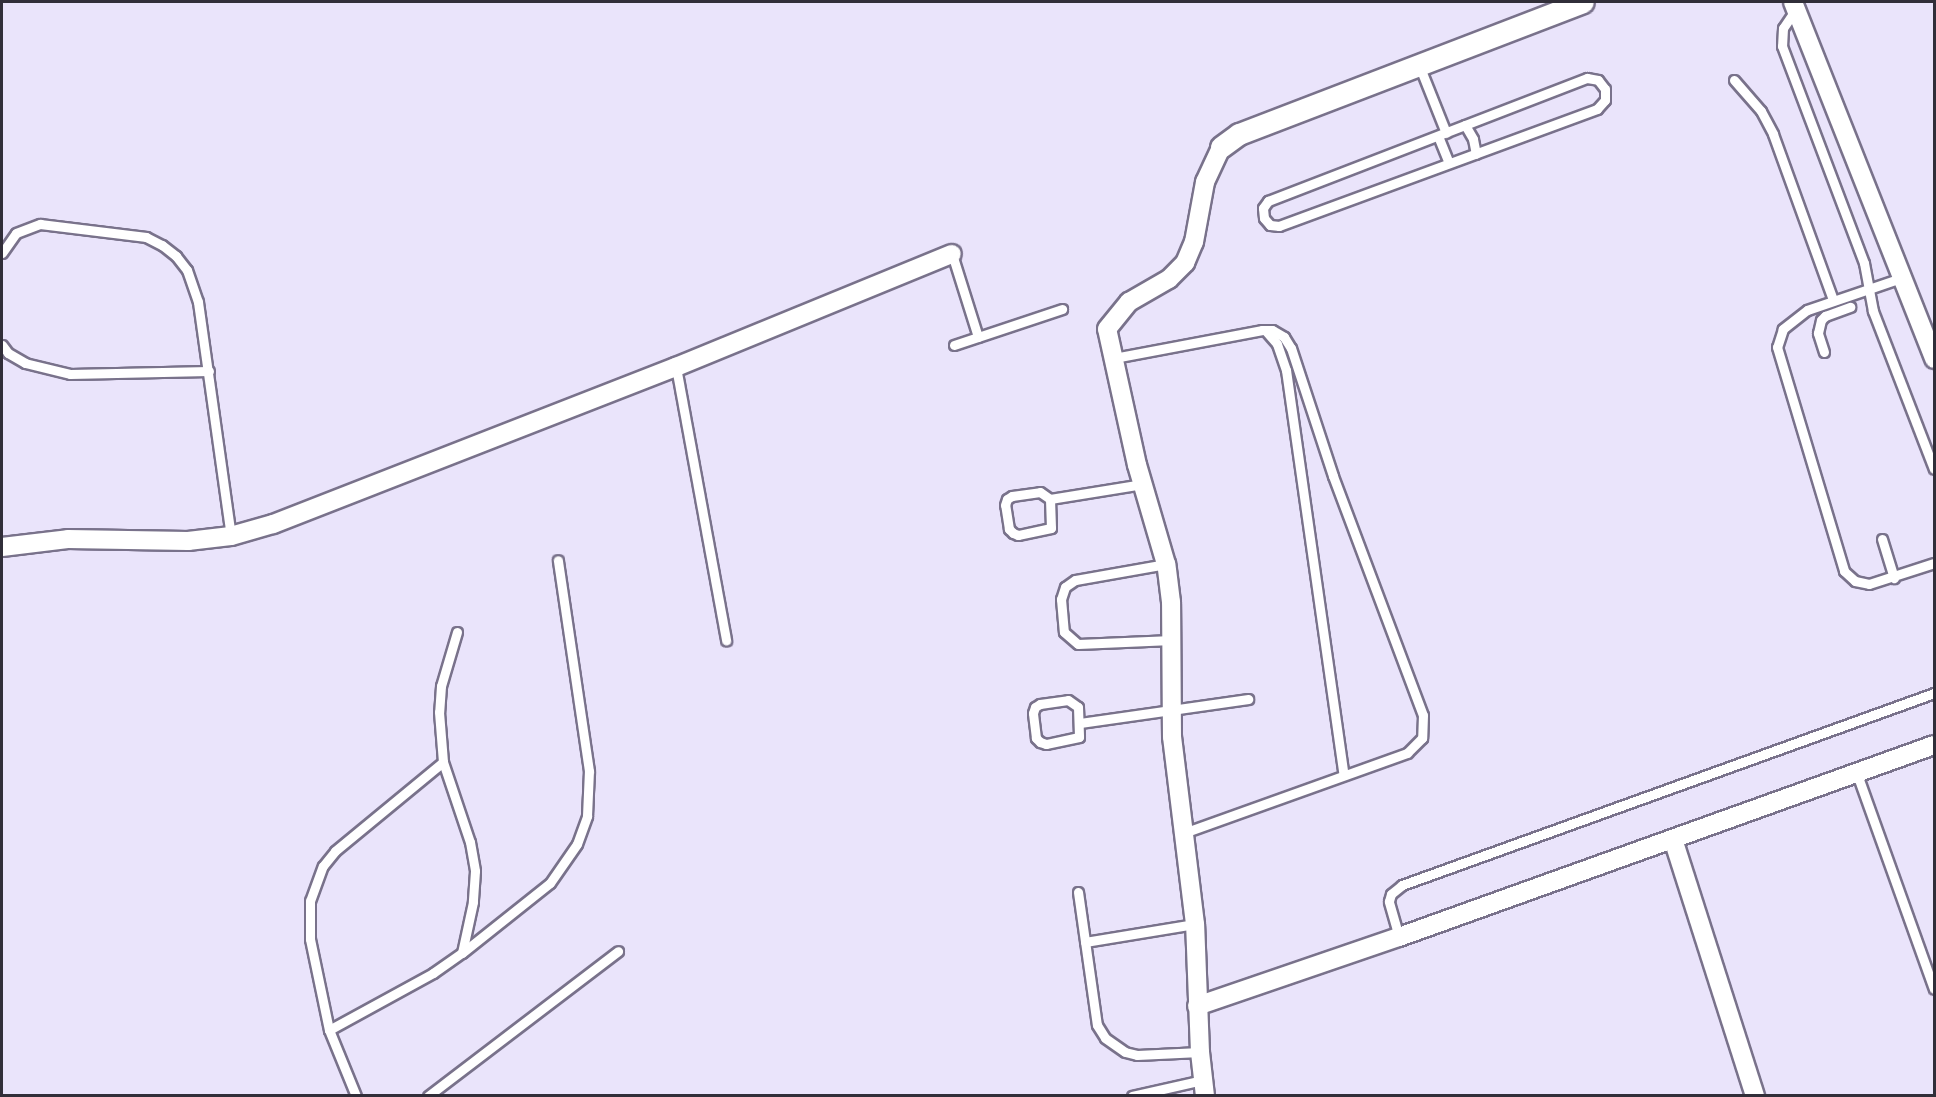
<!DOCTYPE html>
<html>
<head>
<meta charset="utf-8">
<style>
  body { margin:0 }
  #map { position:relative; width:1936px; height:1097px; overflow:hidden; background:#eae4fb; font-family:"PT Sans",sans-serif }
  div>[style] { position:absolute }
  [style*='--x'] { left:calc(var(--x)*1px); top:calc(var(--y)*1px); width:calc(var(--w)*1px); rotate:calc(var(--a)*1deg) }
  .roads { filter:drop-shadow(2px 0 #79728b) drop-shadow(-2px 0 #79728b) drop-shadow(0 2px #79728b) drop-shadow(0 -2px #79728b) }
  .service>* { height:9px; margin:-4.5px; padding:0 4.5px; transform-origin:4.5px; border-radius:4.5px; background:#fff }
  .minor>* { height:18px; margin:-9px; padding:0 9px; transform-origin:9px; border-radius:9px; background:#fff }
  .tertiary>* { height:21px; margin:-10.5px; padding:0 10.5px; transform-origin:10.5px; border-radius:10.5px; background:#fff }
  span { translate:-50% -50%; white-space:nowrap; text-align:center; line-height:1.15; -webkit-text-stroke:6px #fff; paint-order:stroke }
  .frame { position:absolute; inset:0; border:3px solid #312e39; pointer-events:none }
</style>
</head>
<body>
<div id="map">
  <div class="roads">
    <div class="service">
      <i style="--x:1796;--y:9;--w:23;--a:124"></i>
      <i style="--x:1783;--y:28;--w:18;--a:93"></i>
      <i style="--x:1782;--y:46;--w:232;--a:69.3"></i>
      <i style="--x:1864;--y:263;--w:49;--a:79.4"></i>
      <i style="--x:1873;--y:311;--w:169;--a:68.9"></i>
      <i style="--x:1419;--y:65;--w:73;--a:68.3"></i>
      <i style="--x:1587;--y:78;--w:11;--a:10"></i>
      <i style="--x:1598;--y:80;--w:11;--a:52"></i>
      <i style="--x:1605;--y:89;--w:11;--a:90"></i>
      <i style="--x:1605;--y:100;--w:12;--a:132"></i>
      <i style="--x:1597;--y:109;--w:339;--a:159.8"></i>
      <i style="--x:1279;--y:226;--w:9;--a:-174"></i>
      <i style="--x:1270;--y:225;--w:9;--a:-131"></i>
      <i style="--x:1264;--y:218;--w:10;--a:-96"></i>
      <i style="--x:1263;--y:208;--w:9;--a:-54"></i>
      <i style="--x:1268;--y:201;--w:342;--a:-21.1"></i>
      <i style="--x:1734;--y:80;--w:41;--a:48.9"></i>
      <i style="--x:1761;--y:111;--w:26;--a:62"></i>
      <i style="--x:1773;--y:134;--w:177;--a:70.1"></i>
      <i style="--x:1465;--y:125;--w:16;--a:60"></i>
      <i style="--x:1473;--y:139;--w:15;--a:79"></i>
      <i style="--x:1438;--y:136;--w:29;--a:68"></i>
      <i style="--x:2;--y:253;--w:24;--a:-55"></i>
      <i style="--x:16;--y:233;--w:26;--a:-21"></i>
      <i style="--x:40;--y:224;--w:107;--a:7"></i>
      <i style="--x:146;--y:237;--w:18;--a:27"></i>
      <i style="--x:162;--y:245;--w:18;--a:38"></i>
      <i style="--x:176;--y:256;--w:18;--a:52"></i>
      <i style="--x:187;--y:270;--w:34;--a:71"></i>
      <i style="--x:198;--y:302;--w:236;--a:82"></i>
      <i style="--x:952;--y:254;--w:87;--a:72.6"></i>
      <i style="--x:1904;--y:277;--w:102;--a:161.2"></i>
      <i style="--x:1807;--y:310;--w:31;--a:142"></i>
      <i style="--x:1783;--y:329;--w:19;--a:108"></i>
      <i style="--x:1777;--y:347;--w:234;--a:73.3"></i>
      <i style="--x:1844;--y:571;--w:15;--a:42"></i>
      <i style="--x:1855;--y:581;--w:14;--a:12"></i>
      <i style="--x:1869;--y:584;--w:68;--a:-17.9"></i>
      <i style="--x:1265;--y:330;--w:18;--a:49"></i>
      <i style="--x:1277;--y:344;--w:28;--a:71"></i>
      <i style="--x:1286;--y:370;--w:409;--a:81.9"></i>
      <i style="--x:2;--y:345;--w:10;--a:53"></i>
      <i style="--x:8;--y:353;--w:20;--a:30"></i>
      <i style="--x:25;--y:363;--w:46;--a:13.7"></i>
      <i style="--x:70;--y:374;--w:139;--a:-1.2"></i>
      <i style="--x:954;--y:345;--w:114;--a:-18.4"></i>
      <i style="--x:1824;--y:352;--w:20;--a:-108"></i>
      <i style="--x:1818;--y:333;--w:13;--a:-77"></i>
      <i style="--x:1821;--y:320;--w:6;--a:-45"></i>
      <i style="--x:1825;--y:316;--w:27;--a:-20"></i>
      <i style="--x:1114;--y:358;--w:151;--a:-10.7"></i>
      <i style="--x:1262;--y:330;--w:10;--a:0"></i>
      <i style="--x:1272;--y:330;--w:14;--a:30"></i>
      <i style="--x:1284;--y:337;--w:13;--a:58"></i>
      <i style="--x:1291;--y:348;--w:135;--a:71.8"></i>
      <i style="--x:1333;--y:476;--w:255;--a:69.4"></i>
      <i style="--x:1423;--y:715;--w:23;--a:92"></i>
      <i style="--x:1422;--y:738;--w:21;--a:135"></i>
      <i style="--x:1407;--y:753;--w:238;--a:160.3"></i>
      <i style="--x:676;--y:367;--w:278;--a:79.6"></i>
      <i style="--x:1040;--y:492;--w:12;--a:35"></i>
      <i style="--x:1050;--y:499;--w:29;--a:88"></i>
      <i style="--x:1051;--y:528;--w:34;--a:168"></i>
      <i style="--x:1018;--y:535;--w:5;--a:-158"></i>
      <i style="--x:1013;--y:533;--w:6;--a:-135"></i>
      <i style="--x:1009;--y:529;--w:24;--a:-99"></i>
      <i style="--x:1005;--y:505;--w:6;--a:-72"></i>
      <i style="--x:1007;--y:499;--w:6;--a:-31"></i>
      <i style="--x:1012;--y:496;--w:28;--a:-8"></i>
      <i style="--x:1050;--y:499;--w:94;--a:-9.2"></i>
      <i style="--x:1882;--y:539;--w:41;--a:72.9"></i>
      <i style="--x:1166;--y:564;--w:92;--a:170"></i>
      <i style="--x:1075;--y:580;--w:12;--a:145"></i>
      <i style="--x:1065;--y:587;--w:13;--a:108"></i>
      <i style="--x:1061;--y:599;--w:33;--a:85"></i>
      <i style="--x:1064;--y:632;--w:18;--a:41"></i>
      <i style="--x:1078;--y:644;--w:94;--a:-2.4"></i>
      <i style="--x:457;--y:632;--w:56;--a:106.5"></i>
      <i style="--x:441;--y:686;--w:26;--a:94"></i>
      <i style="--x:439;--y:712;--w:50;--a:85.4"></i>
      <i style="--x:443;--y:762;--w:84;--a:71.4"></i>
      <i style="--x:470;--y:842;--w:29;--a:80"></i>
      <i style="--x:475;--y:871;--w:31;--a:94"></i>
      <i style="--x:473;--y:902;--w:52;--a:102.2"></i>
      <i style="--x:1068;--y:700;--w:12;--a:35"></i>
      <i style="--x:1078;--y:707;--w:30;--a:88"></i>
      <i style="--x:1079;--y:737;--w:34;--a:168"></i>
      <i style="--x:1046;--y:744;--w:6;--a:-162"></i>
      <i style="--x:1040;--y:742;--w:6;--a:-135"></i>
      <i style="--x:1036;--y:738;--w:25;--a:-97"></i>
      <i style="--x:1033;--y:713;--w:6;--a:-72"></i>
      <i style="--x:1035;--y:707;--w:6;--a:-31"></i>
      <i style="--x:1040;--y:704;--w:28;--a:-8"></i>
      <i style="--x:1080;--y:723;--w:170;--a:-8.1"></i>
      <i style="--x:1857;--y:774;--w:228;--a:70.3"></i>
      <i style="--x:1078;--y:892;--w:134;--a:81.9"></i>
      <i style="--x:1097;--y:1025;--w:15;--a:58"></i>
      <i style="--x:1105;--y:1038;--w:24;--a:35"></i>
      <i style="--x:1125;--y:1052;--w:12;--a:14"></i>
      <i style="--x:1137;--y:1055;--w:63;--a:-2.7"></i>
      <i style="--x:1399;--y:937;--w:37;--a:-106"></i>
      <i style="--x:1389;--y:901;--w:7;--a:-74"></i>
      <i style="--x:1391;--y:894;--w:14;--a:-39"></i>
      <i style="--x:1402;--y:885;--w:566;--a:-19.84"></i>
      <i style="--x:1085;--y:942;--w:111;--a:-9.3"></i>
      <i style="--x:329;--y:1030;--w:119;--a:-28.7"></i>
      <i style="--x:433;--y:973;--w:35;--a:-35"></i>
      <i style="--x:462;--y:953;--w:112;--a:-38.5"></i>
      <i style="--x:550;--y:883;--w:47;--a:-55.3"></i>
      <i style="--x:577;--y:844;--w:30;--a:-70"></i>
      <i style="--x:587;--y:816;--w:45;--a:-87.5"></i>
      <i style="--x:589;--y:771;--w:213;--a:-98.4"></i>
      <i style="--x:356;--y:1096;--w:71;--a:-112.2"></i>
      <i style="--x:329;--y:1030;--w:93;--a:-101.8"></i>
      <i style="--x:310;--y:939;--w:38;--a:-90"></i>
      <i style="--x:310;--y:901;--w:37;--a:-70"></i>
      <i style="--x:323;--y:866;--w:19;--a:-51"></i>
      <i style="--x:335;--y:851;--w:140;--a:-39.5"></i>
      <i style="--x:428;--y:1096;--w:239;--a:-37.3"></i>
      <i style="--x:1132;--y:1096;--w:73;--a:-12.7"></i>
    </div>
    <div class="minor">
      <i style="--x:1793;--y:2;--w:384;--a:68.4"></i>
      <i style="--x:2;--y:547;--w:66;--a:-6.9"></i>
      <i style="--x:68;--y:539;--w:120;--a:1"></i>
      <i style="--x:188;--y:541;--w:43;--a:-6.6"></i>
      <i style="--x:231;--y:536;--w:44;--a:-15.9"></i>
      <i style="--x:273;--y:524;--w:433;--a:-21.3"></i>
      <i style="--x:676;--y:367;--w:298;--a:-22.3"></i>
      <i style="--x:1673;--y:839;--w:270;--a:72.3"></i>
      <i style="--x:1197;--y:1006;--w:213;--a:-18.9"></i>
      <i style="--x:1399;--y:937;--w:568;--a:-19.74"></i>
      <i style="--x:1205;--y:1096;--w:44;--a:-96.5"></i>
      <i style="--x:1200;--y:1052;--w:128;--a:-92.2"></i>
      <i style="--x:1195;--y:924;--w:188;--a:-97"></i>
      <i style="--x:1172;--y:737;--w:135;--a:-90.4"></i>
      <i style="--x:1171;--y:602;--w:38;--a:-97"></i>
      <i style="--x:1166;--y:564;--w:103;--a:-106.3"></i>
      <i style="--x:1137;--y:465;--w:139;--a:-102.4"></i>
      <i style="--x:1107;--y:329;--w:35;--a:-51"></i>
      <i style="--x:1129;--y:302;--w:46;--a:-29.9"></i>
      <i style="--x:1169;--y:279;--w:23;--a:-45"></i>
      <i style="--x:1185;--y:263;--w:23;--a:-67"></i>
      <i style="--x:1194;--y:242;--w:61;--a:-79.6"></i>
      <i style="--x:1205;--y:182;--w:38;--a:-65"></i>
    </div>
    <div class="tertiary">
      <i style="--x:1221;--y:147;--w:22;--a:-36"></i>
      <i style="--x:1239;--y:134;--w:368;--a:-21"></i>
    </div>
  </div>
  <div class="frame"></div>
</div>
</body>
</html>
